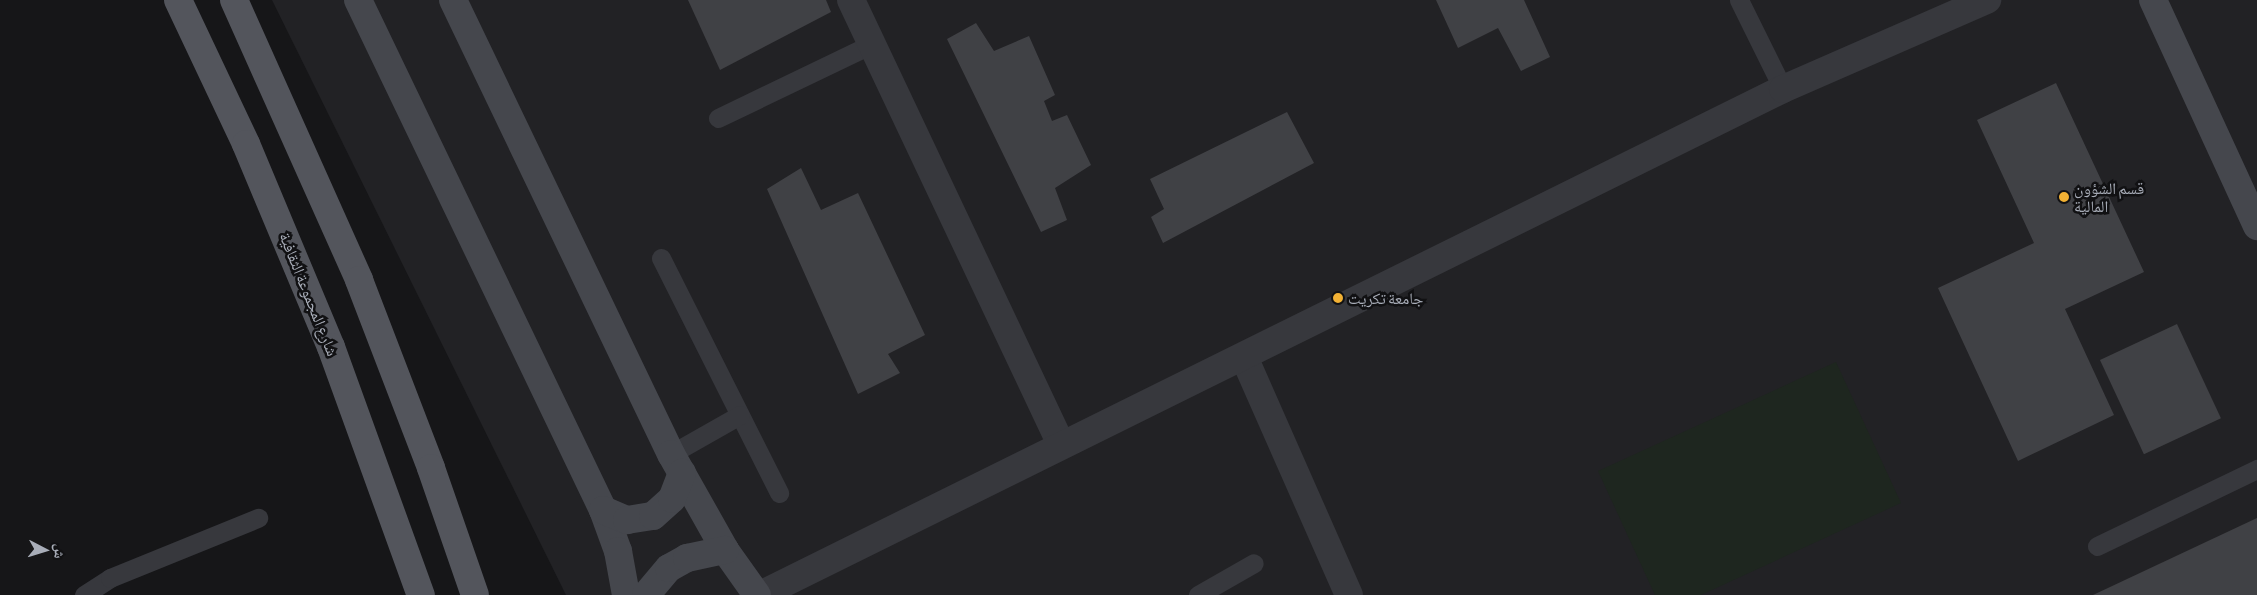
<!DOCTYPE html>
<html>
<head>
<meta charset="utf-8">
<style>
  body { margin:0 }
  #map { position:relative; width:2257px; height:595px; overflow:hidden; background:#161618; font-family:"Asap Condensed","Noto Naskh Arabic",sans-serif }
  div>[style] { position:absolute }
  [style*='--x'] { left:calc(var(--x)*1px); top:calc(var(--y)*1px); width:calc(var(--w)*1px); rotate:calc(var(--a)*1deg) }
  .built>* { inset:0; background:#222225 }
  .green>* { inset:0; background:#1e261f }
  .building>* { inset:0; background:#404145; transform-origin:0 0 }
  .lane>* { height:19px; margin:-9.5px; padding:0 9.5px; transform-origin:9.5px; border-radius:9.5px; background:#37383d }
  .street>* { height:28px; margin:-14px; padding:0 14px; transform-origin:14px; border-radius:14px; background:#37383d }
  .secondary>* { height:28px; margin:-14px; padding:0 14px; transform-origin:14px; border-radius:14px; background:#45474d }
  .primary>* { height:28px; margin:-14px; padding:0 14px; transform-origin:14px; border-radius:14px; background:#53555c }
  .dots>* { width:14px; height:14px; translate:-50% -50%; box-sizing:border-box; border:2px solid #111113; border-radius:50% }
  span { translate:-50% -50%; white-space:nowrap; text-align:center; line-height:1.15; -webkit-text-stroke:5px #111113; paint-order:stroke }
  .poi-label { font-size:16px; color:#a8adb8 }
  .left { translate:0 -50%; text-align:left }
  .street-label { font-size:16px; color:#a8adb8 }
  .north { position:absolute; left:20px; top:525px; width:50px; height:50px; -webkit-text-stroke:4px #111113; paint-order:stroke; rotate:95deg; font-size:14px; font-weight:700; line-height:20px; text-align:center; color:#a8adb8 }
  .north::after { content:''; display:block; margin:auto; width:18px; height:22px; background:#a8adb8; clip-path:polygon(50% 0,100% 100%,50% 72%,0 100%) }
</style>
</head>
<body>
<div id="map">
  <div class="built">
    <i style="clip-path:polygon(272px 0,2257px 0,2257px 595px,566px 595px)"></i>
  </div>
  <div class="green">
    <i style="clip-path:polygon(1836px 362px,1901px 503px,1701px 595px,1655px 595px,1598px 471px)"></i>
  </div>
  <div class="building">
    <i style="clip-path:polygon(688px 0,826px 0,831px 12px,720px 70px)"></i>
    <i style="clip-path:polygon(1436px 0,1524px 0,1550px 57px,1521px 71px,1498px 28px,1458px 48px)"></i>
    <i style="clip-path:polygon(976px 23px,994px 51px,1029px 36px,1055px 95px,1044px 101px,1052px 121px,1067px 115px,1091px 165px,1055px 188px,1067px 220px,1041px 232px,947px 39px)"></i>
    <i style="clip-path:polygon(2056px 83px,2144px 272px,2065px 309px,2114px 415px,2018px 461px,1938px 288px,2034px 243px,1977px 120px)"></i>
    <i style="clip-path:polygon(1287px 112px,1314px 163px,1163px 243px,1151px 217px,1164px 209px,1150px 179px)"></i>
    <i style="clip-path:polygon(801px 168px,821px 210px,858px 193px,925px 335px,888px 354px,900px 373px,858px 394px,767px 189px)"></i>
    <i style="left:2177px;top:324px;width:104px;height:85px;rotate:65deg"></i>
    <i style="clip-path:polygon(2257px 518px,2257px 595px,2093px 595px)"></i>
  </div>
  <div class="lane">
    <i style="--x:1739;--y:0;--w:99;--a:63.7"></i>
    <i style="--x:718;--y:118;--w:171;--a:-25.7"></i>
    <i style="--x:661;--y:258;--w:263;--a:63.3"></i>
    <i style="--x:671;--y:454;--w:79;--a:-29.5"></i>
    <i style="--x:2097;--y:546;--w:178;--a:-25.7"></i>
    <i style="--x:84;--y:595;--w:31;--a:-33"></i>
    <i style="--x:110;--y:578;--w:160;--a:-22.1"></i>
    <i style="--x:1198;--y:595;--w:64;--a:-29.7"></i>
  </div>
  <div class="street">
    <i style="--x:851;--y:0;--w:491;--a:64.7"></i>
    <i style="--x:1244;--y:357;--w:260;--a:66.2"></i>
    <i style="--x:760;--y:595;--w:1141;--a:-26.32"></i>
    <i style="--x:1783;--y:89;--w:223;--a:-23.6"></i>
  </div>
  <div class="secondary">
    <i style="--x:358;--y:0;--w:566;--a:64.34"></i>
    <i style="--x:603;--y:510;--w:44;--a:69.9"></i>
    <i style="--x:618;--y:551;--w:45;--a:79.7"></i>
    <i style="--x:453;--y:0;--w:504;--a:64.35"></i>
    <i style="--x:671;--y:454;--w:110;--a:60.6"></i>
    <i style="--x:725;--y:550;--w:55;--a:54.6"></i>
    <i style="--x:2153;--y:0;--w:249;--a:65.3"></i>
    <i style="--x:603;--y:510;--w:26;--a:23"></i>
    <i style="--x:627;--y:520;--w:26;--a:-9"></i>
    <i style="--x:653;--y:516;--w:25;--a:-42"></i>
    <i style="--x:672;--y:499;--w:28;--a:-69"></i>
    <i style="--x:646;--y:595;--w:35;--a:-50"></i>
    <i style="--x:669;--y:568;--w:21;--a:-29"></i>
    <i style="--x:687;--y:558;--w:39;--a:-12"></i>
  </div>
  <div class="primary">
    <i style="--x:178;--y:0;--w:159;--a:64.7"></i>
    <i style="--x:246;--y:144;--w:220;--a:67.3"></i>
    <i style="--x:331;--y:347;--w:264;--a:70.1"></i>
    <i style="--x:234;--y:0;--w:307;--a:65.9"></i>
    <i style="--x:359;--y:280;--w:201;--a:69"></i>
    <i style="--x:431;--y:468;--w:134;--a:70.9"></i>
  </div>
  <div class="dots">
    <i style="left:2064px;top:197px;background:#f2b134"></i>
    <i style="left:1338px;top:298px;background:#f2b134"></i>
  </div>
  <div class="poi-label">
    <span class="left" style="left:2074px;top:197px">قسم الشؤون<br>المالية</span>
    <span class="left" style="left:1348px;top:298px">جامعة تكريت</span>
  </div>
  <div class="street-label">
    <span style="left:309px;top:294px;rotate:68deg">شارع المجموعة الثقافية</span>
  </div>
  <div class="north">ش</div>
</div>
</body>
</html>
